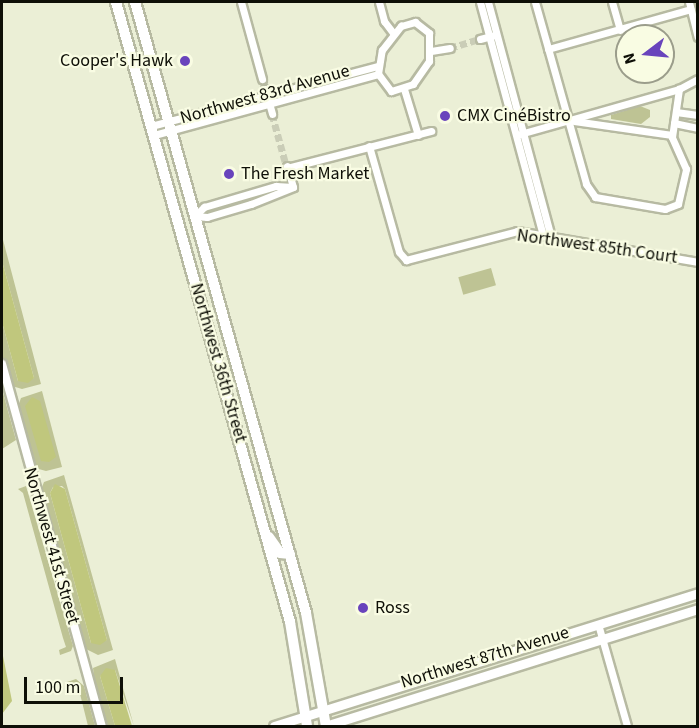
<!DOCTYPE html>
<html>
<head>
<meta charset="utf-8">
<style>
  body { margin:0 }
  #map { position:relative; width:699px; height:728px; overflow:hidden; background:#ebefd6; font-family:"Source Sans 3",sans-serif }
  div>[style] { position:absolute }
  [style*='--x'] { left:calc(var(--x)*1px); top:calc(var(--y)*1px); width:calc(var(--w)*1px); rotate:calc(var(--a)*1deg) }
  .green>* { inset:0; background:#bec394; transform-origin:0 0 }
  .water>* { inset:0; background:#c0c77d }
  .minor-tunnel>* { height:7px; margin-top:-3.5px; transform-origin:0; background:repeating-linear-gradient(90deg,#cacdb7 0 7px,transparent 0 10.5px) }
  .roads { filter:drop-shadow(2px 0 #b7baa2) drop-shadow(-2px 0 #b7baa2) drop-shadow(0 2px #b7baa2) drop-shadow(0 -2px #b7baa2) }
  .minor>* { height:7px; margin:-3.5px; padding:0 3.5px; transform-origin:3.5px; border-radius:3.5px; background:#fff }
  .tertiary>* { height:8px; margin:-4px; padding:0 4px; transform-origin:4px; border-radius:4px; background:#fff }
  .secondary>* { height:9px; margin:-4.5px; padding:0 4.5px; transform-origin:4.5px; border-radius:4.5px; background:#fff }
  .primary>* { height:10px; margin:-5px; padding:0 5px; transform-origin:5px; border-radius:5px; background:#fff }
  .dots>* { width:16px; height:16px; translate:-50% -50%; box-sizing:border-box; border:3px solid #f9fce3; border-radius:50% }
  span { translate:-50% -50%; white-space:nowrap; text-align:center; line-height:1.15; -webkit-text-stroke:4.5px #f9fce3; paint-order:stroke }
  .poi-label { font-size:18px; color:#0e0f07 }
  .right { translate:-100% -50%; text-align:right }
  .left { translate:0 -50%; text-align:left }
  .street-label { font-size:18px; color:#0e0f07 }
  .frame { position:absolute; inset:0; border:3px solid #0e0f07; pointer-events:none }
  .north { position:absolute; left:615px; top:24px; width:60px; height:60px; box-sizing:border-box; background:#f9fce3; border:2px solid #9b9d8b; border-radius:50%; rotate:254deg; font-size:16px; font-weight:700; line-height:24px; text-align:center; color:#0e0f07 }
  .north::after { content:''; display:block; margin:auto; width:21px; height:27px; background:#6944bc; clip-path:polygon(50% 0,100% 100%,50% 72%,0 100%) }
  .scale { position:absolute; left:24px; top:677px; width:99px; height:27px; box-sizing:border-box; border:3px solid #0e0f07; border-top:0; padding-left:8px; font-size:18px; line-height:21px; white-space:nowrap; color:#0e0f07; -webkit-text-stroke:4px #f9fce3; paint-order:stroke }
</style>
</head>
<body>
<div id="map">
  <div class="green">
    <i style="clip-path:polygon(640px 106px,650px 110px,650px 117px,641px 124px,611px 119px,611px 115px)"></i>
    <i style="clip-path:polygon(2px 236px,41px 384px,22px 389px,12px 386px,2px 355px,2px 322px,18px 381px,34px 378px,2px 261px)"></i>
    <i style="left:491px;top:268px;width:18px;height:34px;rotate:74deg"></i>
    <i style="clip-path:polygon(2px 389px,16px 440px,2px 449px)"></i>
    <i style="clip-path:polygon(42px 391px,62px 467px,46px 471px,35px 468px,17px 409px,21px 398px)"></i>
    <i style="clip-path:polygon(evenodd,64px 475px,113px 650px,98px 655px,84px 648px,40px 492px,44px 482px,64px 475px,62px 486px,65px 489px,107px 640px,91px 643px,50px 493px,53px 487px,62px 486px)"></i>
    <i style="clip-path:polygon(26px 486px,73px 646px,71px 651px,60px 655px,59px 650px,66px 647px,63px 638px,23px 493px,18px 489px)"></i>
    <i style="clip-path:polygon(115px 659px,123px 688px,134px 726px,115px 670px,100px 676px,115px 726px,108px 726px,95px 686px,93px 668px)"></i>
    <i style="clip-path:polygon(76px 679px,84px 686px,95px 726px,88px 726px,79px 690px,68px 687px,67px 682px)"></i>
  </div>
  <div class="water">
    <i style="clip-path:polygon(2px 261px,34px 378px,28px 383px,18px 381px,2px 322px)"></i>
    <i style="clip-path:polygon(32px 397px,40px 401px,56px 457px,49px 462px,41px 461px,25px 406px)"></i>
    <i style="clip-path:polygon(55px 484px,65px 489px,107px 640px,100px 645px,91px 643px,50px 493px)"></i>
    <i style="clip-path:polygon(2px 651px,12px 701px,2px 714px)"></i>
    <i style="clip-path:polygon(106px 668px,115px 670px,132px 726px,115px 726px,100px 676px)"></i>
  </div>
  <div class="minor-tunnel">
    <i style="--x:450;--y:48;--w:31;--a:-17"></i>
    <i style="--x:272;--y:114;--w:53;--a:74.6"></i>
  </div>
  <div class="roads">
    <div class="minor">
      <i style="--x:241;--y:2;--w:80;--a:74.7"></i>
      <i style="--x:379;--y:2;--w:20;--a:75"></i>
      <i style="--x:384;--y:21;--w:15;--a:53"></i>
      <i style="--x:480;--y:2;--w:242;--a:74.9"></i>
      <i style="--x:488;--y:2;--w:243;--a:75"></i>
      <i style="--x:535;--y:2;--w:189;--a:74.3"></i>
      <i style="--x:586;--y:184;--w:16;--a:55"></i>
      <i style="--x:595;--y:197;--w:71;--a:9.7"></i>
      <i style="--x:665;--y:209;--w:14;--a:-21"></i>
      <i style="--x:678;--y:204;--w:36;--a:-77"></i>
      <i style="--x:686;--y:169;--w:35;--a:-114"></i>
      <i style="--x:672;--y:137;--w:49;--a:-81.7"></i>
      <i style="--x:612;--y:2;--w:29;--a:74"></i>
      <i style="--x:689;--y:2;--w:36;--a:76"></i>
      <i style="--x:415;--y:22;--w:18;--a:38"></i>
      <i style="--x:429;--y:33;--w:28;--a:90"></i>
      <i style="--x:429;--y:61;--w:28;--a:125"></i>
      <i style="--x:413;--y:84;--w:23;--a:162"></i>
      <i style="--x:391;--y:91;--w:21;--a:-127"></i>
      <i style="--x:378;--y:74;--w:24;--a:-81"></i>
      <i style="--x:382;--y:50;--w:31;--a:-52"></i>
      <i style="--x:401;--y:26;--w:15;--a:-16"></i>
      <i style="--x:480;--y:39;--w:16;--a:-15"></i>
      <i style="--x:548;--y:49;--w:148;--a:-15.6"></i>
      <i style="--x:431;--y:51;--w:19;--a:-9"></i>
      <i style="--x:265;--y:89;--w:26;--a:74"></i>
      <i style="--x:404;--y:89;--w:48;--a:73.1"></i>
      <i style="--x:676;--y:112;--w:22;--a:8"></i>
      <i style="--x:574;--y:121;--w:99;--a:8.1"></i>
      <i style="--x:674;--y:123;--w:25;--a:12"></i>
      <i style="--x:151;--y:126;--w:235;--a:-14.8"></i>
      <i style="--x:520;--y:134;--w:165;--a:-15.8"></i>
      <i style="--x:679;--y:89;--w:21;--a:-28"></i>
      <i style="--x:154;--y:135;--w:232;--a:-15.2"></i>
      <i style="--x:369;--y:146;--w:110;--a:74.2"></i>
      <i style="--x:399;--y:252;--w:11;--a:49"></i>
      <i style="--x:406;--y:260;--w:115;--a:-14.6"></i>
      <i style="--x:517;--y:231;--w:184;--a:9.7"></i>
      <i style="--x:287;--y:166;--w:22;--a:74"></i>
      <i style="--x:287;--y:168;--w:149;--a:-14.4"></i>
      <i style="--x:195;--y:216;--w:13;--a:-45"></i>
      <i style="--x:204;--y:207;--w:75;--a:-16.3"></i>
      <i style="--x:276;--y:186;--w:17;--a:3"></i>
      <i style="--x:195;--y:216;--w:12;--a:5"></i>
      <i style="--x:207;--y:217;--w:46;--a:-16.5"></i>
      <i style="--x:251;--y:204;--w:43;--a:-21.8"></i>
      <i style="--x:598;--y:624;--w:106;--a:74.1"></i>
    </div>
    <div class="tertiary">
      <i style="--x:2;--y:364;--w:376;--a:74.6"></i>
    </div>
    <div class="secondary">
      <i style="--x:274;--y:726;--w:444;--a:-17.4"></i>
      <i style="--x:325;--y:726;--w:391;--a:-17.4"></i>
    </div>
    <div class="primary">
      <i style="--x:116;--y:2;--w:644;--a:74.32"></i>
      <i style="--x:290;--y:622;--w:105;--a:80.7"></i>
      <i style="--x:135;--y:2;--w:634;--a:74.36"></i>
      <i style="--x:306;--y:613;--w:115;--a:80"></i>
      <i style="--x:269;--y:537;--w:19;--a:55"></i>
      <i style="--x:280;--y:553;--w:10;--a:6"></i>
    </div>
  </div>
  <div class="dots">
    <i style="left:185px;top:61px;background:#6944bc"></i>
    <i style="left:445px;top:116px;background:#6944bc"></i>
    <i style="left:229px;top:174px;background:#6944bc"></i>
    <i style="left:363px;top:608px;background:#6944bc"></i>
  </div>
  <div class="poi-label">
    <span class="right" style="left:173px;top:61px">Cooper's Hawk</span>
    <span class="left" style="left:457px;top:116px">CMX CinéBistro</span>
    <span class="left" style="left:241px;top:174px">The Fresh Market</span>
    <span class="left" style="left:375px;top:608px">Ross</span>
  </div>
  <div class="street-label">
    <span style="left:265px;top:95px;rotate:-16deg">Northwest 83rd Avenue</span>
    <span style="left:597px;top:247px;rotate:8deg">Northwest 85th Court</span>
    <span style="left:218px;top:363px;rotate:74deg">Northwest 36th Street</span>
    <span style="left:51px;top:546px;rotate:74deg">Northwest 41st Street</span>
    <span style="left:485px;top:658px;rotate:-17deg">Northwest 87th Avenue</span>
  </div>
  <div class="frame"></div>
  <div class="north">N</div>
  <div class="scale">100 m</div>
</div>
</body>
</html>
